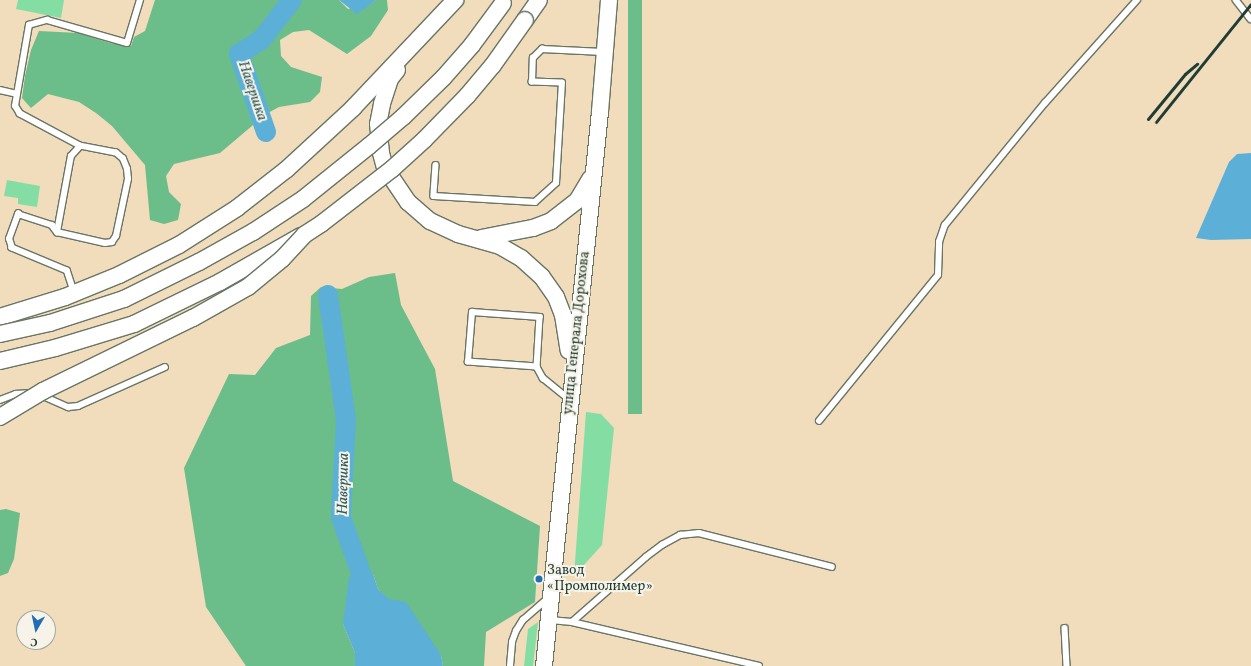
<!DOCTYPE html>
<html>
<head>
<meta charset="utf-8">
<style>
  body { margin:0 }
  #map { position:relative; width:1251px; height:666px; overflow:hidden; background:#f1dcbc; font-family:Vollkorn,serif }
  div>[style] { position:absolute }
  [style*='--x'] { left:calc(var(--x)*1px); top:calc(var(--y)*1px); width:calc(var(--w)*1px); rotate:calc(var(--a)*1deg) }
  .green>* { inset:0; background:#84dea3 }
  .forest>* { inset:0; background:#6bbd89; transform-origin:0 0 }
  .water>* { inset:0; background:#5cb0d8 }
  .river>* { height:20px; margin:-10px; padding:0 10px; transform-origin:10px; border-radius:10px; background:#5cb0d8 }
  .roads { filter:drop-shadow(1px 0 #687564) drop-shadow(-1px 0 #687564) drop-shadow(0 1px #687564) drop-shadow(0 -1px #687564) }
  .lane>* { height:5.5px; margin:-2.75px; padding:0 2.75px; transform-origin:2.75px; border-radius:2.75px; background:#fff }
  .secondary>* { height:16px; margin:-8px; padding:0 8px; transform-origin:8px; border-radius:8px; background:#fff }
  .rail>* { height:3px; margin:-1.5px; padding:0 1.5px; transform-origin:1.5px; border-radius:1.5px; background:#1f3d34 }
  .bridges { filter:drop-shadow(1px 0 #687564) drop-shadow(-1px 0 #687564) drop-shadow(0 1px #687564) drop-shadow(0 -1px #687564) }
  .secondary-bridge>* { height:16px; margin:-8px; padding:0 8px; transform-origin:8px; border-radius:8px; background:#fff }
  .dots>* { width:11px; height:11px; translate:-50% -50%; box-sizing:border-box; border:2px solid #f7f3e8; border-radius:50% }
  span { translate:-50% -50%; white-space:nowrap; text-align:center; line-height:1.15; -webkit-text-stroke:4px #f7f3e8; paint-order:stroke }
  .street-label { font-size:14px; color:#1f3d34 }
  .poi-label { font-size:14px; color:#1f3d34 }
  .left { translate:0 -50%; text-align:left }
  .water-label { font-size:15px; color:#2e5a5d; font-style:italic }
  .north { position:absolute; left:16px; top:610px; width:40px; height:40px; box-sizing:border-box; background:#f7f3e8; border:1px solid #a1aaa0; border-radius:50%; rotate:189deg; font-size:11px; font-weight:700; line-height:16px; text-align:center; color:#1f3d34 }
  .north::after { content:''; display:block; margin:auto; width:14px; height:18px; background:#1f6fb2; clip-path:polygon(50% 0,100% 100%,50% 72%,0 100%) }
</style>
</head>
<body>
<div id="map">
  <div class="green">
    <i style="clip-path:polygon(18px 0,64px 0,61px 18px,16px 9px)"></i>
    <i style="clip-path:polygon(7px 180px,40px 186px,37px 207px,18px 204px,18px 198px,4px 196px)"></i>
    <i style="clip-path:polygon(586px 412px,601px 414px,614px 428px,602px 545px,574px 576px)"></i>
    <i style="clip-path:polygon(538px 622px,533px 666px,524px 666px,528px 629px)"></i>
  </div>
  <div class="forest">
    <i style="clip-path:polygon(155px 0,339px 0,348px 9px,370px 4px,376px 0,387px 0,388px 10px,371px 36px,347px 54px,309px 30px,293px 32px,280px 40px,281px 56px,291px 67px,322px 77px,320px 92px,310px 102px,279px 107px,266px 114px,220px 153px,174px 164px,166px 176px,169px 192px,181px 204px,178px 220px,164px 224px,150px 220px,145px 165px,112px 126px,96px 113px,79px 102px,48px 94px,31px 108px,22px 98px,25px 76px,31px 50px,39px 31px,78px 33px,110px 43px,131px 46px,134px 37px,145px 31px)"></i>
    <i style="left:628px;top:0;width:14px;height:414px"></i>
    <i style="clip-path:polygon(395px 273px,401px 305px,435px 369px,453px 481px,540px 526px,535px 602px,486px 632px,484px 666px,443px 666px,441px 655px,378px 589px,373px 574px,343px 624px,355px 653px,355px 666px,246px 666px,206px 607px,184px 468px,229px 374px,255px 375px,276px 348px,310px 335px,311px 296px,321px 287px,342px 289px,369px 277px)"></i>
    <i style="clip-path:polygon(6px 509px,20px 513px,14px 559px,8px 573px,0 576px,0 510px)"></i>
  </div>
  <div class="water">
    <i style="clip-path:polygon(339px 0,376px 0,357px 14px)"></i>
    <i style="clip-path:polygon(1251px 153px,1251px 239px,1211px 240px,1196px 238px,1229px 162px,1237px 154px)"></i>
    <i style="clip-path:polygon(359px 566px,373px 574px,378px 589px,389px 599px,406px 602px,441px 655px,443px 666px,355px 666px,355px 653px,343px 624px,349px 578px)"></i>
  </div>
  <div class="river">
    <i style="--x:266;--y:132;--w:83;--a:-109.1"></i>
    <i style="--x:239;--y:54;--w:27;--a:-33"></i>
    <i style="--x:262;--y:39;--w:49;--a:-52.4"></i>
    <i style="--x:328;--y:295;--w:126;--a:81.8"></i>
    <i style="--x:346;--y:420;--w:97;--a:93"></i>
    <i style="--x:341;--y:517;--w:81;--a:70.4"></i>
  </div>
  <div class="roads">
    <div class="lane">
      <i style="--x:1236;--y:0;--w:24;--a:52"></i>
      <i style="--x:0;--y:90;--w:17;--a:13"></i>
      <i style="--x:436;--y:165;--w:31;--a:94"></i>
      <i style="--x:434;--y:196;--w:101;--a:3.4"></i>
      <i style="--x:535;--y:202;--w:28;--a:-42"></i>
      <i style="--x:556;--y:183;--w:100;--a:-86.6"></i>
      <i style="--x:562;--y:83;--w:30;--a:-178"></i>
      <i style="--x:532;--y:82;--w:24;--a:-88"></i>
      <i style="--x:533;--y:58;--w:13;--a:-45"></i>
      <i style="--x:542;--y:49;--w:61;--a:2.8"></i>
      <i style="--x:57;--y:232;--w:77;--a:-79.6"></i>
      <i style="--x:71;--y:156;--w:13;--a:-48"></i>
      <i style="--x:74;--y:293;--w:23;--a:-108"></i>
      <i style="--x:67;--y:271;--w:60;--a:-157.3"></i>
      <i style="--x:12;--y:248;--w:9;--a:-108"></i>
      <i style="--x:9;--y:239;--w:27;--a:-70"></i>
      <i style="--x:18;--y:214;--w:36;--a:18"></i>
      <i style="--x:52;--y:225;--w:9;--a:54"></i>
      <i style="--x:57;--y:232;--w:49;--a:12.9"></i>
      <i style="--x:105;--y:243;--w:7;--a:-8"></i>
      <i style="--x:112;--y:242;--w:7;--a:-56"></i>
      <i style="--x:116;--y:236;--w:58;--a:-78.1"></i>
      <i style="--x:128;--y:179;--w:10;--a:-96"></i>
      <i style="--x:127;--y:169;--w:11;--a:-112"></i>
      <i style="--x:123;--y:159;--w:9;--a:-139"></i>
      <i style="--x:116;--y:153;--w:37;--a:-169"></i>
      <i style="--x:80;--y:146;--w:68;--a:-151.9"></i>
      <i style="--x:20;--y:114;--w:9;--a:-122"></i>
      <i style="--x:15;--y:106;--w:82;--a:-80.2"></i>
      <i style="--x:29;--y:25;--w:19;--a:-16"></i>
      <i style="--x:47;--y:20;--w:83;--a:16"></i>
      <i style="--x:127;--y:43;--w:45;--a:-73.2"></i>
      <i style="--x:537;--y:367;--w:69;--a:-175.9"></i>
      <i style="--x:468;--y:362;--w:50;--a:-85.4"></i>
      <i style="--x:472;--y:312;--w:68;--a:4.2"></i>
      <i style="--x:540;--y:317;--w:50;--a:93.4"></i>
      <i style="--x:537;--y:367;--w:13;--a:61"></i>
      <i style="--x:543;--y:378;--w:33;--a:39"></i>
      <i style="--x:41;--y:395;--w:30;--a:24"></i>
      <i style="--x:68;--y:407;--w:10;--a:-6"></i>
      <i style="--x:78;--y:406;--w:95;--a:-24.1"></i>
      <i style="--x:0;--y:400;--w:17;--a:-21"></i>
      <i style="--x:16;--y:394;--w:15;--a:-4"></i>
      <i style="--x:819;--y:421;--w:188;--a:-50.8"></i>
      <i style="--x:938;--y:275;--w:33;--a:-88"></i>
      <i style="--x:939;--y:242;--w:18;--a:-71"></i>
      <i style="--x:945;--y:225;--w:158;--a:-50.7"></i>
      <i style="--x:1045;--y:103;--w:138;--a:-48.2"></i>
      <i style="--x:550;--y:620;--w:22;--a:5"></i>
      <i style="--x:572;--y:622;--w:192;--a:13.2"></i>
      <i style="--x:572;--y:622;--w:98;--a:-41.3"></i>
      <i style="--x:646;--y:557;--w:20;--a:-37"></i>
      <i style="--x:662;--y:545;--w:21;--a:-29"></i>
      <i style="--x:680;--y:535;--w:19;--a:-6"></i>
      <i style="--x:699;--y:533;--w:137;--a:14.3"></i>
      <i style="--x:1065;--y:628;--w:38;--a:87"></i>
      <i style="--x:510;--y:666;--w:24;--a:-85"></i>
      <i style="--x:512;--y:642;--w:12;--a:-70"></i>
      <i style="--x:516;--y:631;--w:13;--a:-58"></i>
      <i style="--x:523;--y:620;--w:32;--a:-41"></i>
    </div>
    <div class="secondary">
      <i style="--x:525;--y:20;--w:24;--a:-55"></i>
      <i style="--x:397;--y:70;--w:11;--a:128"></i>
      <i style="--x:390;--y:79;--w:26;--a:108"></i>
      <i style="--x:382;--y:104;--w:20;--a:101"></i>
      <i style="--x:378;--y:124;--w:29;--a:84"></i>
      <i style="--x:381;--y:153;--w:16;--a:75"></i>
      <i style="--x:385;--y:168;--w:41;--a:55.9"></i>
      <i style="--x:408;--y:202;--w:29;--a:41"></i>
      <i style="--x:430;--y:221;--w:31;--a:25"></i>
      <i style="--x:458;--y:234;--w:44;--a:15.9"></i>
      <i style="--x:500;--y:246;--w:24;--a:30"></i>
      <i style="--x:521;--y:258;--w:28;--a:42"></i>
      <i style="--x:542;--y:277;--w:24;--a:55"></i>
      <i style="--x:556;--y:297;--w:19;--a:69"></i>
      <i style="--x:563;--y:315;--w:36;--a:81"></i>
      <i style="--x:481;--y:238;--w:53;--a:-10.9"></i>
      <i style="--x:533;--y:228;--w:19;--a:-21"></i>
      <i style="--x:551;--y:221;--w:33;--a:-38"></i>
      <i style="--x:577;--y:201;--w:26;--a:-59"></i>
      <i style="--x:0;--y:317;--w:68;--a:-17.1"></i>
      <i style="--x:65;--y:297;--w:58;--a:-22.2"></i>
      <i style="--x:119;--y:275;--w:67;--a:-26.6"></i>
      <i style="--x:179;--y:245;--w:69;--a:-32.5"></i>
      <i style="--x:237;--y:208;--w:63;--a:-38"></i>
      <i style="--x:287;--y:169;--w:90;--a:-42.7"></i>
      <i style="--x:353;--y:108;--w:149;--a:-46.6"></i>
      <i style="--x:0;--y:361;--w:57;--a:-13.3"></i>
      <i style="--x:55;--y:348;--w:83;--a:-16.9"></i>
      <i style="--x:134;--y:324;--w:96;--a:-26"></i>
      <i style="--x:220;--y:282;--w:93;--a:-29.6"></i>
      <i style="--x:544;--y:666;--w:557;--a:-84.23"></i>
      <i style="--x:600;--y:112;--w:112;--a:-85.4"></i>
    </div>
  </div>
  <div class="rail">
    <i style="--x:1148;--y:119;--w:58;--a:-50.6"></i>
    <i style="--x:1185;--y:74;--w:16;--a:-40"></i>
    <i style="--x:1156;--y:122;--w:151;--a:-51.2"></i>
  </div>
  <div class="bridges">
    <div class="secondary-bridge">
      <i style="--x:0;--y:334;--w:51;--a:-12.4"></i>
      <i style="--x:50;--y:323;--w:78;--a:-18"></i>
      <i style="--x:124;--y:299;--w:84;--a:-26.3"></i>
      <i style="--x:199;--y:262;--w:62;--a:-29.1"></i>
      <i style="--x:253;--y:232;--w:60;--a:-33.4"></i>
      <i style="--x:303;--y:199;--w:85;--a:-38.8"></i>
      <i style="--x:369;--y:146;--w:45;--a:-40.5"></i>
      <i style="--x:403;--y:117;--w:57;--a:-44.3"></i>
      <i style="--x:444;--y:77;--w:43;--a:-48.8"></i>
      <i style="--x:472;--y:45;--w:52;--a:-53.6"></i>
      <i style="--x:0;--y:417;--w:50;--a:-31.2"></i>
      <i style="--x:43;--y:391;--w:167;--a:-26"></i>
      <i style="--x:193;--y:318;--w:63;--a:-29.4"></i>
      <i style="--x:248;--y:287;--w:44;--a:-39.5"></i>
      <i style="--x:282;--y:259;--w:33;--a:-47"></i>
      <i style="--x:304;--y:235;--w:20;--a:-33"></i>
      <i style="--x:321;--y:224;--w:90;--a:-37.8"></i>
      <i style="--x:392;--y:169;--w:43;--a:-42.2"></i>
      <i style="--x:424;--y:140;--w:62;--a:-45.7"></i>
      <i style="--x:467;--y:96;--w:40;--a:-50"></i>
      <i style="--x:493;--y:65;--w:55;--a:-54.6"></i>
    </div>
  </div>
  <div class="dots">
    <i style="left:539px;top:579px;background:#1f6fb2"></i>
  </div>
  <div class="street-label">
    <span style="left:577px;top:333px;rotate:-84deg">улица Генерала Дорохова</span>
  </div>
  <div class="poi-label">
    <span class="left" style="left:547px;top:579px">Завод<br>«Промполимер»</span>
  </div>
  <div class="water-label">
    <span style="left:252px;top:91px;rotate:71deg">Навершка</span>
    <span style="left:344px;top:484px;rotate:-89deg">Навершка</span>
  </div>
  <div class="north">С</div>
</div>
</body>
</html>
